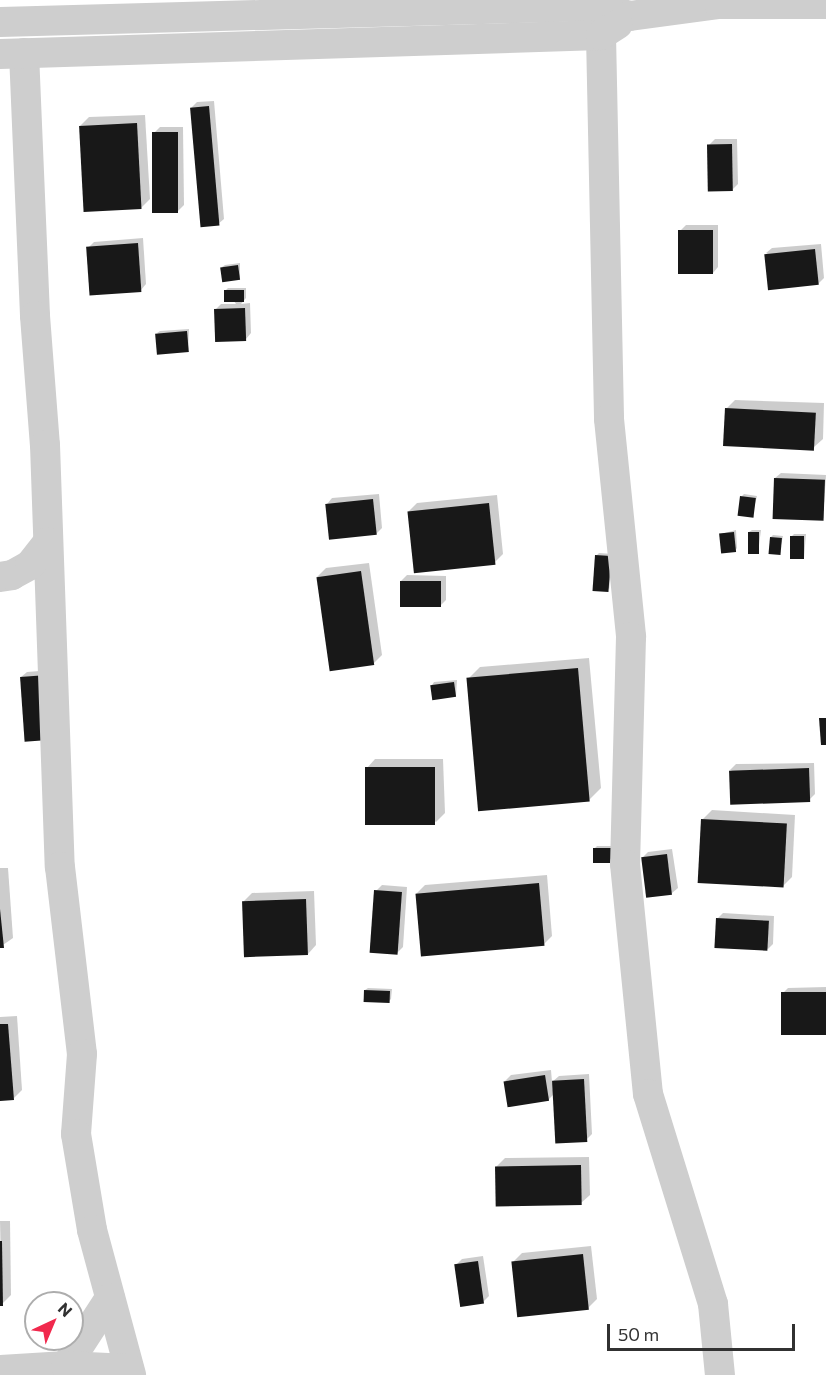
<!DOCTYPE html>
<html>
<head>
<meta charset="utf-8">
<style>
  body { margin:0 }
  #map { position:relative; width:826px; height:1375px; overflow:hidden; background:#fff; font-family:Commissioner,sans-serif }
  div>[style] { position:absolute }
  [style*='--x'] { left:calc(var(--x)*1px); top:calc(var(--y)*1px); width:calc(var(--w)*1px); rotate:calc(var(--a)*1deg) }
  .shadow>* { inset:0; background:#0003 }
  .building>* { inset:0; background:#181818; transform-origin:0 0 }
  .minor>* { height:30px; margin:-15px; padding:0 15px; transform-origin:15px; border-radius:15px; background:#cecece }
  span { translate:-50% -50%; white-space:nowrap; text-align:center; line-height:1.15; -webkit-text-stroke:6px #fff; paint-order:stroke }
  .north { position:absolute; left:24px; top:1291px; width:60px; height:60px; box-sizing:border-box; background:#fff; border:2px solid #adadad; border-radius:50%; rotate:44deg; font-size:16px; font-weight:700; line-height:24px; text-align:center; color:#313131 }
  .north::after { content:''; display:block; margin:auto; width:21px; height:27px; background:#f1294d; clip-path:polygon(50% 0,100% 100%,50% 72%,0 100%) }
  .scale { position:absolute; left:607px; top:1324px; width:188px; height:27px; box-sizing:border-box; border:3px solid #313131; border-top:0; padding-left:8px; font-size:18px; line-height:21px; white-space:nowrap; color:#313131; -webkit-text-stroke:4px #fff; paint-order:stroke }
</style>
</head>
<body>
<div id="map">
  <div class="shadow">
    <i style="clip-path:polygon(214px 101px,224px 219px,218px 224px,191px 108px,197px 102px)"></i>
    <i style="clip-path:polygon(145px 115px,150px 199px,141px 208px,80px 126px,89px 117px)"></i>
    <i style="clip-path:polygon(160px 127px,183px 127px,184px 205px,178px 211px,154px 133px)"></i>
    <i style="clip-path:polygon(715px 139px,737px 139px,738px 184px,732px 190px,709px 145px)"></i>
    <i style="clip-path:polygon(686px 225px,718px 225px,718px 267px,713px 273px,680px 231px)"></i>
    <i style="clip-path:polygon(143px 238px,146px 284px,141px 290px,88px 248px,94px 242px)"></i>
    <i style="clip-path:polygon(821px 244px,824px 278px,818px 284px,766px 253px,772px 248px)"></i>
    <i style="clip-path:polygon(240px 263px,240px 278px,222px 267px,225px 265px)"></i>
    <i style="clip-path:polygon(228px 288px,246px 288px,246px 298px,241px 304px,250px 303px,251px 333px,246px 339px,215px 310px,221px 304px,236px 304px,226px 290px)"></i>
    <i style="clip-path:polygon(189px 329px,188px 351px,157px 333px,160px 331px)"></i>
    <i style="clip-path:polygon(735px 400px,824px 403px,823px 439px,814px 447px,726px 409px)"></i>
    <i style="clip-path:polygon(781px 473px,826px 475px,823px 520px,775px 478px)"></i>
    <i style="clip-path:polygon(379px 494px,382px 528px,376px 534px,327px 504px,332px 498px)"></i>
    <i style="clip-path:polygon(744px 494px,757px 496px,752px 516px,742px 496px)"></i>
    <i style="clip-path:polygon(497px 495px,503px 554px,494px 563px,408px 512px,417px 503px)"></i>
    <i style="clip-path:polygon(736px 530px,737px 548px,735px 551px,721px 534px)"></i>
    <i style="clip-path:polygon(752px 530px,761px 530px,758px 553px,749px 532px)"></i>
    <i style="clip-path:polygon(794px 534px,806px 534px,804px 558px,792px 536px)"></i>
    <i style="clip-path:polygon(773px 535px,783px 536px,779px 554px,771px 537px)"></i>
    <i style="clip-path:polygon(599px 553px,613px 554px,609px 590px,596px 556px)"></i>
    <i style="clip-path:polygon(369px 563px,382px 655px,373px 664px,317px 577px,326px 568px)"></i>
    <i style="clip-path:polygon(407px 575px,446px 576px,446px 600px,440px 606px,401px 581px)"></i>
    <i style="clip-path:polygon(589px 658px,601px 788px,589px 800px,468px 679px,480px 667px)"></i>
    <i style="clip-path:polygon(52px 670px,56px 733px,21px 677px,27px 672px)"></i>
    <i style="clip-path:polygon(457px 680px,456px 696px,432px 685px,434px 682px)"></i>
    <i style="clip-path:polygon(375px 759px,443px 759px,445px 813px,436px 822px,367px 768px)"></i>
    <i style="clip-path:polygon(814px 763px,815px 794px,809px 800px,730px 770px,736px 764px)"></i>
    <i style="clip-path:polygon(712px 810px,795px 815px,792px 877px,783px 886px,703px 819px)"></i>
    <i style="clip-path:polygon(597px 846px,617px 846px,617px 859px,594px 849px)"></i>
    <i style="clip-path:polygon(672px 849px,678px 888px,672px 893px,642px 858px,648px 852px)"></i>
    <i style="clip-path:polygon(0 868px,8px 868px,13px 938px,0 947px)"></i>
    <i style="clip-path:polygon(547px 875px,552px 936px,543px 945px,416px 894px,425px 885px)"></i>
    <i style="clip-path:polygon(382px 885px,407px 887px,403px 947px,397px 953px,376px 891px)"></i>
    <i style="clip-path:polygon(314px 891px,316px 945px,308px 954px,243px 902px,252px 893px)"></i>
    <i style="clip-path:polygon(723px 913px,774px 916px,773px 944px,768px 949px,717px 919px)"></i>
    <i style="clip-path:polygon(826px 987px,826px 1033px,782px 994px,788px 988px)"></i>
    <i style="clip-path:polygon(368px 988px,392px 989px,391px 999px,389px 1001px,365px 990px)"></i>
    <i style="clip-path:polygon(17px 1016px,22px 1090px,13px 1099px,0 1099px,0 1017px)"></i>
    <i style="clip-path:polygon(551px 1070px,552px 1082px,559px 1076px,589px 1074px,592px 1134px,586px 1140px,554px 1094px,548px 1100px,505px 1081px,511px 1075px)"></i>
    <i style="clip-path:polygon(589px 1157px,590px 1195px,581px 1203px,496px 1167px,505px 1158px)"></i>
    <i style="clip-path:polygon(0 1221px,10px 1221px,11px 1295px,2px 1304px)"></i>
    <i style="clip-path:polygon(591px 1246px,597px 1299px,588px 1308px,513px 1262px,522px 1253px)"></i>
    <i style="clip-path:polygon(483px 1256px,489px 1296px,483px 1302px,456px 1265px,462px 1259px)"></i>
  </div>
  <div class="building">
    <i style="left:209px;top:106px;width:120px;height:19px;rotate:85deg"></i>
    <i style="left:137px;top:123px;width:86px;height:58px;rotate:87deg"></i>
    <i style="left:152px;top:132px;width:26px;height:81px"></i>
    <i style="left:732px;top:144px;width:47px;height:25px;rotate:89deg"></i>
    <i style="left:713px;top:230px;width:44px;height:35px;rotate:90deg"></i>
    <i style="left:138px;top:243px;width:49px;height:52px;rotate:86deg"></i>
    <i style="left:815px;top:249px;width:36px;height:51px;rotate:84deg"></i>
    <i style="left:238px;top:265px;width:15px;height:18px;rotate:82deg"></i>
    <i style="left:224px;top:290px;width:20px;height:12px"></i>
    <i style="left:245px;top:308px;width:33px;height:31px;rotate:88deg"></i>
    <i style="left:187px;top:331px;width:21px;height:32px;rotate:85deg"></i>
    <i style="left:725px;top:408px;width:91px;height:38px;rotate:3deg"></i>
    <i style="left:774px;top:478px;width:51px;height:41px;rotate:2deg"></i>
    <i style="left:740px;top:496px;width:16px;height:20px;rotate:7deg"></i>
    <i style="left:373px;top:499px;width:36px;height:48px;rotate:84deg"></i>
    <i style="left:489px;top:503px;width:62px;height:82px;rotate:84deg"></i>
    <i style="left:734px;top:532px;width:20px;height:15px;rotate:84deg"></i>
    <i style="left:748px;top:532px;width:11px;height:22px"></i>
    <i style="left:790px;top:536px;width:14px;height:23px"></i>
    <i style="left:770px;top:537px;width:12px;height:17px;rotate:5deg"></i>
    <i style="left:595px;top:555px;width:16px;height:36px;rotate:4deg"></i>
    <i style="left:361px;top:571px;width:95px;height:45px;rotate:82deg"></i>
    <i style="left:400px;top:581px;width:41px;height:26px"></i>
    <i style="left:578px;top:668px;width:134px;height:112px;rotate:85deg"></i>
    <i style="left:47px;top:675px;width:65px;height:27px;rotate:86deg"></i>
    <i style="left:454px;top:682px;width:15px;height:24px;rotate:82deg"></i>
    <i style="clip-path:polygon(819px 718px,826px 718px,826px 745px,821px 745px)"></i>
    <i style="left:365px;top:767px;width:70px;height:58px"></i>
    <i style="left:809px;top:768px;width:34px;height:80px;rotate:88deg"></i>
    <i style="left:701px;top:819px;width:86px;height:64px;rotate:3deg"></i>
    <i style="left:593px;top:848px;width:22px;height:15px"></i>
    <i style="left:667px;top:854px;width:41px;height:26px;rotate:83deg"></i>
    <i style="left:539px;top:883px;width:63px;height:124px;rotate:85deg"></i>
    <i style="left:374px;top:890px;width:28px;height:63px;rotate:4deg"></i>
    <i style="left:306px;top:899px;width:56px;height:64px;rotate:88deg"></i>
    <i style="clip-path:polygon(0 909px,4px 948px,0 948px)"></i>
    <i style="left:716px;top:918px;width:53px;height:30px;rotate:3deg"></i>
    <i style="left:364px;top:990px;width:26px;height:12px;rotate:2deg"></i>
    <i style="left:826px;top:992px;width:43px;height:45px;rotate:90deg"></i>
    <i style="clip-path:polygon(0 1024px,8px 1024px,14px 1100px,0 1101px)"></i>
    <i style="left:545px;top:1075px;width:26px;height:42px;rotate:81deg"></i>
    <i style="left:584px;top:1079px;width:63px;height:32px;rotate:87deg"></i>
    <i style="left:581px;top:1165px;width:40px;height:86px;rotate:89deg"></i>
    <i style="clip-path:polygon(0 1241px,2px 1241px,3px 1306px,0 1306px)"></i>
    <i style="left:583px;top:1254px;width:56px;height:72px;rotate:84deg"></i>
    <i style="left:478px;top:1261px;width:43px;height:24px;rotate:82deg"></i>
  </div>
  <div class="minor">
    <i style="--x:0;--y:22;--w:595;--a:-1.54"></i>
    <i style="--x:595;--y:6;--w:36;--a:16"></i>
    <i style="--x:630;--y:16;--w:90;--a:-7.7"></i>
    <i style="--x:719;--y:4;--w:107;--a:0"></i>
    <i style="--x:601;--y:35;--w:384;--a:88.8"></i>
    <i style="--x:609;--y:419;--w:219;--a:84.2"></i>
    <i style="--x:631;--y:637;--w:227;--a:91.5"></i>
    <i style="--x:625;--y:864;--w:231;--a:84.3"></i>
    <i style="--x:648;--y:1094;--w:220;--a:72.8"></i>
    <i style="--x:713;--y:1304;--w:71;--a:84.4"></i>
    <i style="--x:24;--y:53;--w:263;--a:87.6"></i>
    <i style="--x:35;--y:316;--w:129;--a:85.6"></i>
    <i style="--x:45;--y:445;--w:422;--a:88"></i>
    <i style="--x:60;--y:867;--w:188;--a:83.3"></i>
    <i style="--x:82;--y:1054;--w:80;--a:94.3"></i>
    <i style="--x:76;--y:1134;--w:97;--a:80.5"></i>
    <i style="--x:92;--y:1230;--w:150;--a:74.9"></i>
    <i style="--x:0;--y:54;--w:601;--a:-1.81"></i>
    <i style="--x:601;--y:35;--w:20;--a:-33"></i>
    <i style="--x:0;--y:577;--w:12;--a:-9"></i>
    <i style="--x:12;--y:575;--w:21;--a:-29"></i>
    <i style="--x:30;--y:565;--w:29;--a:-52"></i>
    <i style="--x:66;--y:1366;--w:81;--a:-57.1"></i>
    <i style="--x:0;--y:1370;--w:66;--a:-3.5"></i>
    <i style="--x:66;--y:1366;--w:63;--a:2.7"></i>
  </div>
  <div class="north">N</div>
  <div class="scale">50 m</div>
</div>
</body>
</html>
